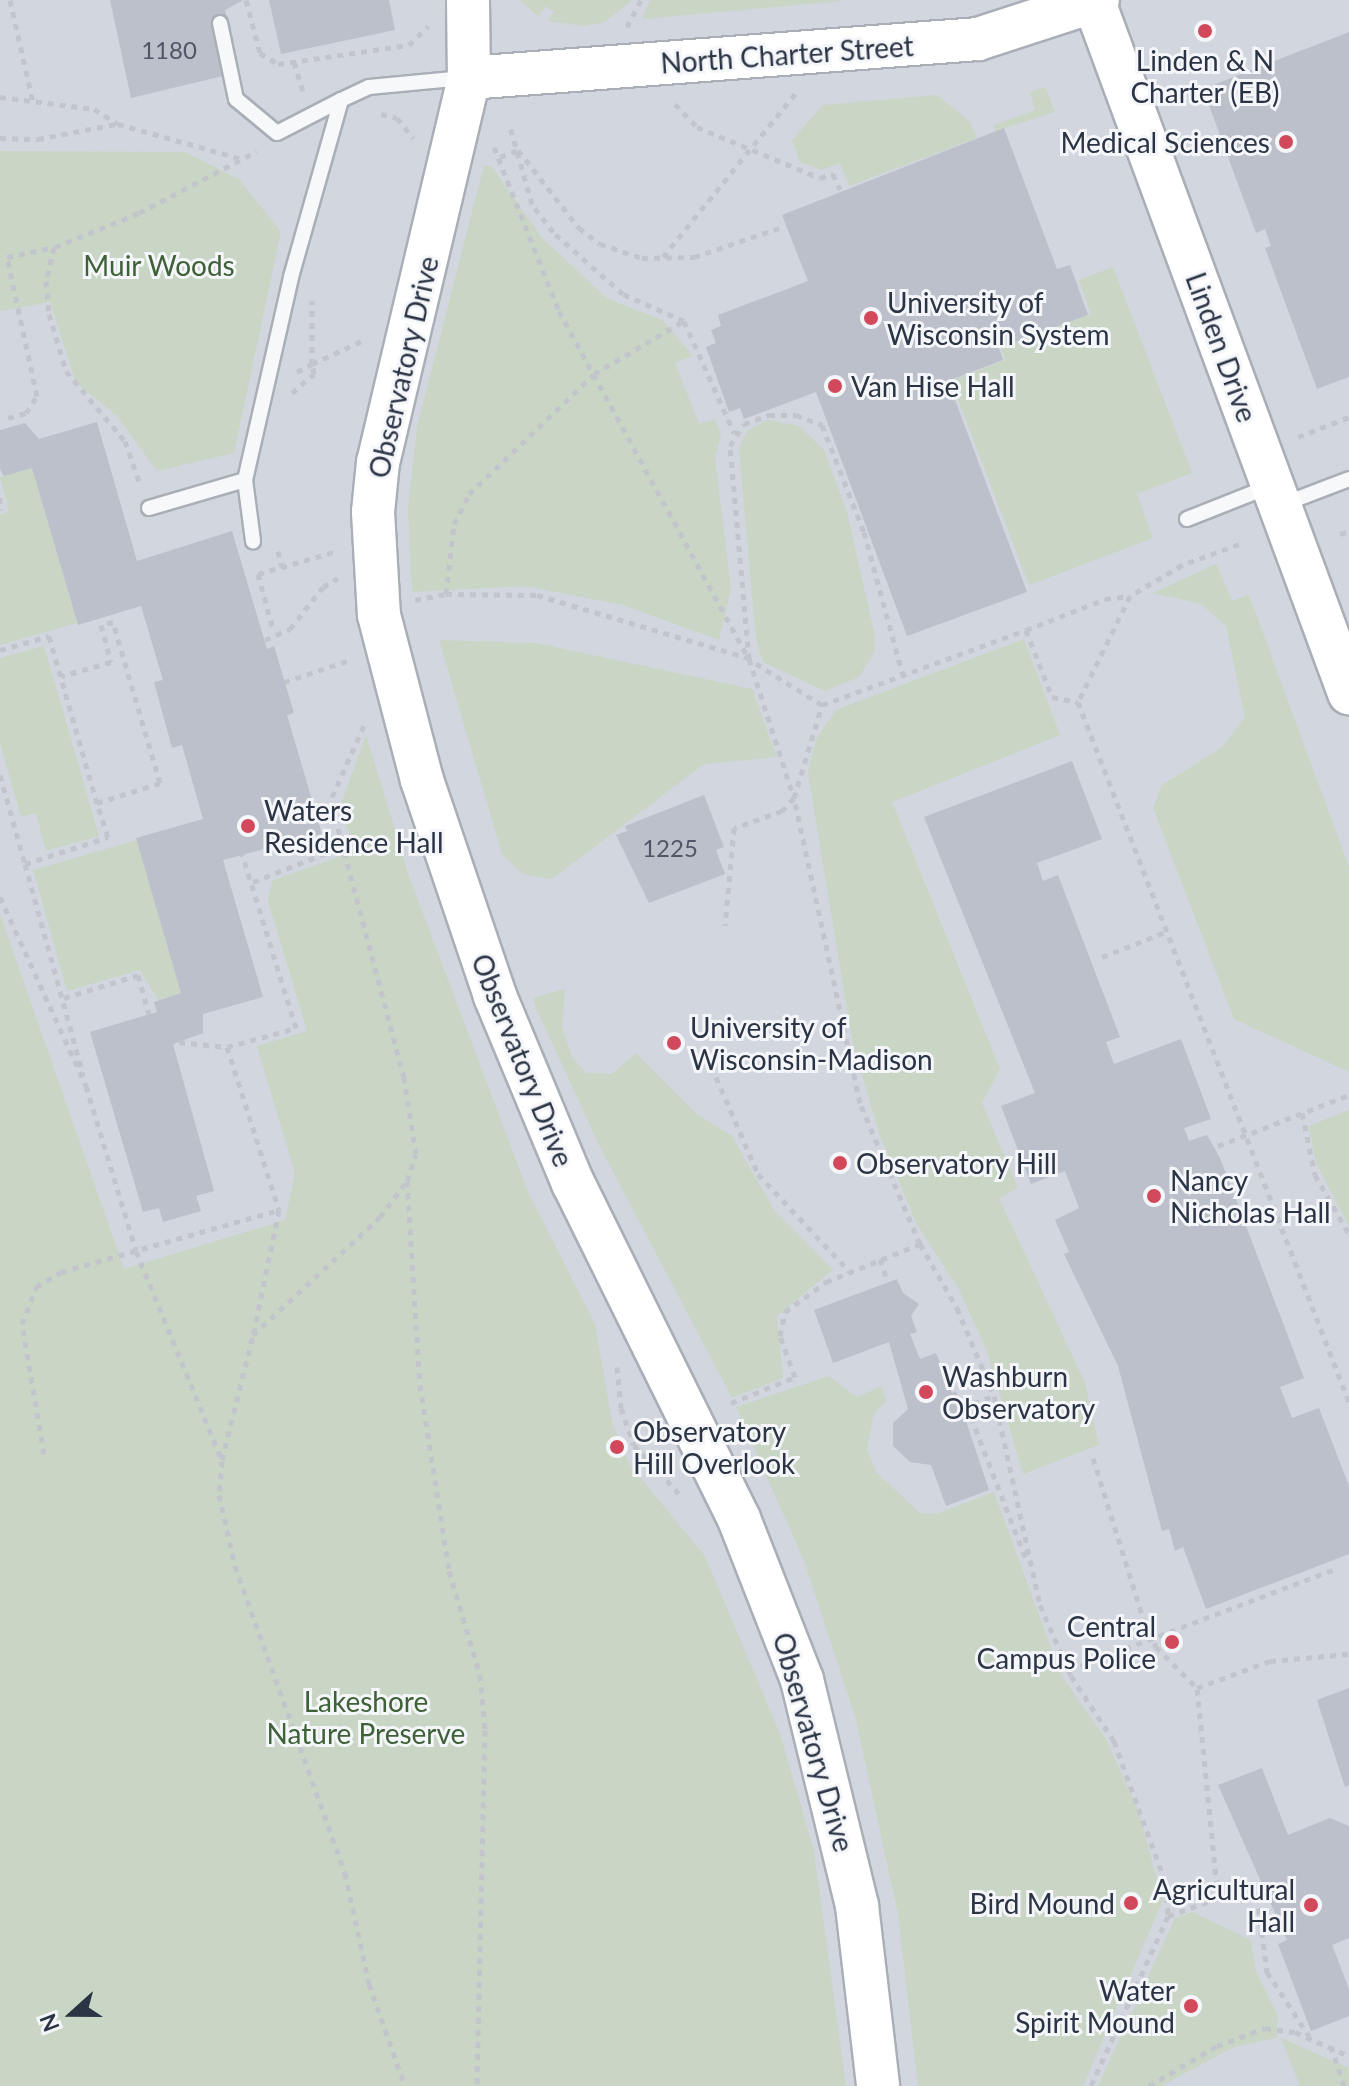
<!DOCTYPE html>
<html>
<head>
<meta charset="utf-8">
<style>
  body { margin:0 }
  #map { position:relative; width:1349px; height:2086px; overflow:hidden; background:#e4e7ec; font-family:Lato,sans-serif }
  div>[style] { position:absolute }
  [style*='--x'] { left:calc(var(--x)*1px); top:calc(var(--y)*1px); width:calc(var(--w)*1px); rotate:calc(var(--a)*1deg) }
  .built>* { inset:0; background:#d2d6de; transform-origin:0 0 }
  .green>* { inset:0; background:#c9d6c5 }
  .building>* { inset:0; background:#bbc0ca }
  .path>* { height:5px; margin-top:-2.5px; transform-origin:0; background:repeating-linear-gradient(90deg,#c2c5cb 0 6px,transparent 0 12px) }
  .roads { filter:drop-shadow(2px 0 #a9aeb7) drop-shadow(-2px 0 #a9aeb7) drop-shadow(0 2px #a9aeb7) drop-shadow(0 -2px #a9aeb7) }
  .lane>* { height:14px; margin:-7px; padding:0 7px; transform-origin:7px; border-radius:7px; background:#f7f8fa }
  .secondary>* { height:42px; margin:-21px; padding:0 21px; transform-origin:21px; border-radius:21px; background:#fff }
  .dots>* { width:22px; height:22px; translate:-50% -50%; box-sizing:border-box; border:4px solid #f4f6f9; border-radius:50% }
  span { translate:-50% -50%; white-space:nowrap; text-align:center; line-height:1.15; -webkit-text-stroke:6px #f4f6f9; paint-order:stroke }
  .number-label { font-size:24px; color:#4f5766 }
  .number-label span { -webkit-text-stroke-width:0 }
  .street-label { font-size:28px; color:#2b3445 }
  .poi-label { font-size:28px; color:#2b3445 }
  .right { translate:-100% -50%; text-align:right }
  .left { translate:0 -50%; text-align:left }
  .park-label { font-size:28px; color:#3f6138 }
  .north { position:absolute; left:32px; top:1974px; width:80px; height:80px; -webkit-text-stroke:6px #f4f6f9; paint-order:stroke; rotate:249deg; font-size:22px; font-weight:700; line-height:32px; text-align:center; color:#2b3445 }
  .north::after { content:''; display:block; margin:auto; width:28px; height:36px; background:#2b3445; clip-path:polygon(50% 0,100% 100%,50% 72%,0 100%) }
</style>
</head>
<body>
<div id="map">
  <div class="built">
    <i style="left:0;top:0;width:1349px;height:2086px"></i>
  </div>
  <div class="green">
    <i style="clip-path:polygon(520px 0,632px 0,605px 22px,585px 26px,547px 21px,554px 12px,546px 6px,538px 16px)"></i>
    <i style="clip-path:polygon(650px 0,841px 0,841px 1px,642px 19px)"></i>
    <i style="clip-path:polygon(1045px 87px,1055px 112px,995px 131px,994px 125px,1035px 110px,1030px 92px)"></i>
    <i style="clip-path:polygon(937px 95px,970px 122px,977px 138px,849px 186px,840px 163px,822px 170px,800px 162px,792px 140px,823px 105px)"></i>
    <i style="clip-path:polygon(0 151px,185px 152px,239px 179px,281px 232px,234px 453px,157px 471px,116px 415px,76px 383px,50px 302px,0 311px)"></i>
    <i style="clip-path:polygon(484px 165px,492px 167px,543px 239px,608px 299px,662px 320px,693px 356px,675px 363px,699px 424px,715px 419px,721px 436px,715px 458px,731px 589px,719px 640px,623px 605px,526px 586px,412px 592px,408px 509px,417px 427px)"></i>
    <i style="clip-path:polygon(1113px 267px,1192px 473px,1137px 494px,1153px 538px,1029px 585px,951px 381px,1005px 360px,1001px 348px,1091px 314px,1079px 280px)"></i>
    <i style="clip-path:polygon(767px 420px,799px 426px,824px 450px,847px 512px,875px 636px,874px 653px,859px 677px,825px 691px,763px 662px,756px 639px,739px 448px,747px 431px)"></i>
    <i style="clip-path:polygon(32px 468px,77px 623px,0 645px,0 515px,9px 511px,0 477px)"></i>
    <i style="clip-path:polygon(1216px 564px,1232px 601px,1249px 595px,1349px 867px,1349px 1072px,1234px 1019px,1153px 808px,1162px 785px,1221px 748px,1245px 717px,1226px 626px,1201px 604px,1153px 593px)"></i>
    <i style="clip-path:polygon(1024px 639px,1060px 735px,892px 802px,1000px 1069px,982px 1103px,1018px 1188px,999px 1198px,1085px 1383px,1099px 1445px,1023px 1474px,987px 1351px,958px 1288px,916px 1223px,880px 1136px,852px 1040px,808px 773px,816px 739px,836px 710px)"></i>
    <i style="clip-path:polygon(439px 640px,536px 643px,752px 689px,777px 757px,704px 764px,552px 879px,523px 874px,502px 854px)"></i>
    <i style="clip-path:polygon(44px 646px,99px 836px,46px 851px,36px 813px,21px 817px,0 743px,0 658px)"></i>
    <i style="clip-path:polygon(366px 735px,410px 879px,528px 1192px,595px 1324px,612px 1422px,629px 1464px,705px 1556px,780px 1734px,814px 1851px,846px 2086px,0 2086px,0 914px,124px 1269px,285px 1220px,295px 1173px,257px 1046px,307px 1031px,268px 901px,272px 881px,355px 851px,340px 807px)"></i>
    <i style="clip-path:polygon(137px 840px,181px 993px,158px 1000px,140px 970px,67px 991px,33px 870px)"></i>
    <i style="clip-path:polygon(565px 989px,562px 1027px,572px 1057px,586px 1073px,612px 1074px,636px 1053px,698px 1115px,731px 1135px,774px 1210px,833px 1270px,777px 1316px,783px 1378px,732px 1398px,599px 1145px,536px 1008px,533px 998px)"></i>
    <i style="clip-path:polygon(1349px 1110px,1349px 1226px,1316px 1163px,1309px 1126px)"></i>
    <i style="clip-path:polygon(829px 1376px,857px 1397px,882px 1386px,886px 1401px,874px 1413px,867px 1450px,876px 1472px,920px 1513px,936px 1514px,994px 1492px,1061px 1675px,1106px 1739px,1137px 1808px,1163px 1900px,1083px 2086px,918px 2086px,898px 1914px,856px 1720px,805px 1563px,736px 1407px)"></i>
    <i style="clip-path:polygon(1192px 1912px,1251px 1940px,1256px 1972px,1278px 2016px,1276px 2038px,1234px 2047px,1161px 2086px,1098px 2086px,1175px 1918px)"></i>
    <i style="clip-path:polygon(1281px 2038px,1349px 2068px,1349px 2086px,1300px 2086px)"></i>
  </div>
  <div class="building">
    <i style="clip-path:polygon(110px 0,243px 0,225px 10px,228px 20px,213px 25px,223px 76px,131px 98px)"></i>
    <i style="clip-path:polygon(269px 0,389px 0,395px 30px,281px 54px)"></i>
    <i style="clip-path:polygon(1349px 32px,1349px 377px,1317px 389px,1265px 248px,1271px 246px,1265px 229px,1256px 233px,1203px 89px)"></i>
    <i style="clip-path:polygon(1004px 128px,1057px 269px,1070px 265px,1088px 315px,999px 348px,1003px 360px,948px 381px,1027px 592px,907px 636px,816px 392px,744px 419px,740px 408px,729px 412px,706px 347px,716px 343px,711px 330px,721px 326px,718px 315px,808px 281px,782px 215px)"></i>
    <i style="clip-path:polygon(97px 422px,137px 561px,232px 531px,267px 649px,274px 646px,294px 713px,287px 715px,322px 834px,223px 860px,263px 997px,203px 1014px,203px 1033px,173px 1044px,214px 1191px,196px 1196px,201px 1211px,163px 1222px,159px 1208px,143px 1212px,90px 1032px,157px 1012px,154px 1002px,181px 993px,136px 838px,203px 819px,182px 745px,172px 748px,154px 682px,163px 680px,141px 606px,78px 625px,32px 468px,4px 476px,0 469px,0 430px,25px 423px,39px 439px)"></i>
    <i style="clip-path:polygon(1072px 761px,1102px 839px,1037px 863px,1043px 881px,1058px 875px,1120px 1037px,1106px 1042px,1114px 1064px,1181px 1039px,1211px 1119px,1184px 1128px,1189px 1141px,1207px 1135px,1220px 1158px,1304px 1378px,1280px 1387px,1292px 1418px,1319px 1408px,1349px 1486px,1349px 1554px,1206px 1609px,1183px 1547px,1175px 1551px,1169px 1529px,1162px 1531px,1118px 1366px,1064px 1254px,1069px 1252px,1055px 1220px,1079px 1208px,1065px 1171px,1031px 1184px,1001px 1106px,1035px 1093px,924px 817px)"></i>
    <i style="clip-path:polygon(704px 795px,724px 847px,716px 850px,725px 874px,649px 903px,616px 835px,627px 831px,625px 826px)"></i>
    <i style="clip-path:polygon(897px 1279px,903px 1293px,919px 1304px,911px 1316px,917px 1332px,910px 1334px,920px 1359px,936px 1353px,952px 1393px,956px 1391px,989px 1490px,946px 1506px,931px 1465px,910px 1462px,893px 1446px,893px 1423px,908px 1409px,889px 1342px,833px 1363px,814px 1310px)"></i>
    <i style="clip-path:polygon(1349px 1688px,1349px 1785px,1345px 1787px,1317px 1700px)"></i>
    <i style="clip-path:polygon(1262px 1768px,1288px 1835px,1330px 1818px,1349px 1826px,1349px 1938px,1332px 1945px,1349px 1989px,1349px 2016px,1311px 2031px,1278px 1944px,1287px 1940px,1218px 1785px)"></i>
  </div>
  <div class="path">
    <i style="--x:10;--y:0;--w:105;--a:77.3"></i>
    <i style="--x:246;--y:0;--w:55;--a:75.2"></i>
    <i style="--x:260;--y:53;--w:21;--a:31"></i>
    <i style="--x:278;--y:64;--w:132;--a:-8.3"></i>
    <i style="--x:409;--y:45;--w:27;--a:-45"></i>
    <i style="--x:627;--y:27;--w:30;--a:-63"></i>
    <i style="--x:294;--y:62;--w:31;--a:73"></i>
    <i style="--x:0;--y:97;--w:95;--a:7.3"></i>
    <i style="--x:94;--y:109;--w:28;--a:32"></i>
    <i style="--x:118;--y:124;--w:126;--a:15.7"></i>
    <i style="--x:675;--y:104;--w:32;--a:46"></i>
    <i style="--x:697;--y:127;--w:133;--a:22.5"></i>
    <i style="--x:820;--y:178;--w:14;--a:-17"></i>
    <i style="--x:833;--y:174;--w:17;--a:66"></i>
    <i style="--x:381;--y:114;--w:16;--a:14"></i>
    <i style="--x:397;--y:118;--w:26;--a:51"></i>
    <i style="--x:0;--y:138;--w:38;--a:2"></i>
    <i style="--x:38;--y:139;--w:80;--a:-10.8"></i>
    <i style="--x:494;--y:147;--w:176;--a:68.4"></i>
    <i style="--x:559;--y:311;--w:396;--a:61.4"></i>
    <i style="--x:749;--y:659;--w:146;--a:72.1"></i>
    <i style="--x:794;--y:798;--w:18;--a:133"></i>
    <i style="--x:782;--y:811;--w:51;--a:160.5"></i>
    <i style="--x:734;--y:828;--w:98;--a:95.2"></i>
    <i style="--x:500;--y:157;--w:19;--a:-21"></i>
    <i style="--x:518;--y:150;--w:99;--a:52"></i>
    <i style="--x:579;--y:228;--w:26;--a:37"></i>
    <i style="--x:600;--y:244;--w:44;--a:18.4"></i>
    <i style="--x:642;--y:258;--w:52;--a:-1.1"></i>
    <i style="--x:694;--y:257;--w:90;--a:-18.8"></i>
    <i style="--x:54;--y:247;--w:35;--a:103"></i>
    <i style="--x:46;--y:281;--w:33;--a:85"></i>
    <i style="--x:49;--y:314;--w:59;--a:73.4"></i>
    <i style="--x:66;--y:371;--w:92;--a:49.9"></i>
    <i style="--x:125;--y:441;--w:46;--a:70.8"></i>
    <i style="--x:663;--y:257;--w:210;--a:-51"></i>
    <i style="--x:684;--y:321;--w:123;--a:65.9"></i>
    <i style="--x:297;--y:372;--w:17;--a:-28"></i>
    <i style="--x:312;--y:364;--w:63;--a:-90"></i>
    <i style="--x:292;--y:393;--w:29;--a:-41"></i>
    <i style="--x:314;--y:374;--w:10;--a:-101"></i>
    <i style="--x:312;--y:364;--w:60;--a:-24.8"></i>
    <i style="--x:8;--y:418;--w:19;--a:-16"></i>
    <i style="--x:26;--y:413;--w:20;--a:-57"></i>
    <i style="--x:37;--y:396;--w:142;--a:-102.2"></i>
    <i style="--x:7;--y:257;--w:49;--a:-11.8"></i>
    <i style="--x:55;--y:247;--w:91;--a:-22"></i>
    <i style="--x:139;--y:213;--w:133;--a:-27.7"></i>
    <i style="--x:1298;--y:437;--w:55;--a:-21.4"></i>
    <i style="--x:0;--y:497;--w:13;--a:90"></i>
    <i style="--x:1340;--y:534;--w:9;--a:-18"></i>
    <i style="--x:1239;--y:544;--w:61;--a:159.8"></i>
    <i style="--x:1182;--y:565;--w:61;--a:149.2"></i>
    <i style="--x:1130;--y:596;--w:118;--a:116.1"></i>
    <i style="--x:1078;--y:702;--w:751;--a:68.84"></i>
    <i style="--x:278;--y:551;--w:16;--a:76"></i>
    <i style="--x:446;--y:594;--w:91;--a:0.6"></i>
    <i style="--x:537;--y:595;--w:220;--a:16.6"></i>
    <i style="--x:415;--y:600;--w:32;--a:-11"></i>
    <i style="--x:446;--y:594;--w:70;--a:-83.5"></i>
    <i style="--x:454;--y:524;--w:34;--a:-63"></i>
    <i style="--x:469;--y:494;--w:173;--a:-43.8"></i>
    <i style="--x:594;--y:374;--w:104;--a:-30.5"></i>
    <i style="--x:684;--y:321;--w:67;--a:-156.1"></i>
    <i style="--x:623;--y:294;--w:94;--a:-138.5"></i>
    <i style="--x:553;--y:232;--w:35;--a:-127"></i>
    <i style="--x:532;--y:204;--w:84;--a:-105.9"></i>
    <i style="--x:272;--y:626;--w:54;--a:-105.1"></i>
    <i style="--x:258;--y:574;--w:82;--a:-16.2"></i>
    <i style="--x:1026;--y:630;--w:85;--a:-21.4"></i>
    <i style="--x:1105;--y:599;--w:25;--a:-7"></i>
    <i style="--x:265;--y:640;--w:27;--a:-24"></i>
    <i style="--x:290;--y:629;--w:53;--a:-51.8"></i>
    <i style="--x:323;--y:587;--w:17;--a:-31"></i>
    <i style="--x:0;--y:650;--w:51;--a:-15.9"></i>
    <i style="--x:49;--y:636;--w:174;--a:74"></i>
    <i style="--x:97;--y:803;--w:66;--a:-17.6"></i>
    <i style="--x:160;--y:783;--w:168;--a:-106.3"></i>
    <i style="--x:113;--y:622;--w:12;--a:166"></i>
    <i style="--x:101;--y:625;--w:38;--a:75"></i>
    <i style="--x:111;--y:662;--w:51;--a:164.1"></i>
    <i style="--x:284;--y:682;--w:70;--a:-18.4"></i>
    <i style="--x:822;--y:705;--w:86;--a:-147.8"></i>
    <i style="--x:749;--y:659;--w:214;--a:-95.1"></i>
    <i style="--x:730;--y:446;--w:26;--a:-58"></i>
    <i style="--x:744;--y:424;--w:27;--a:-20"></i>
    <i style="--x:769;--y:415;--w:27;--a:0"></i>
    <i style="--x:796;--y:415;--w:28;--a:21"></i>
    <i style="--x:822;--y:425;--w:115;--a:68.6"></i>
    <i style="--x:864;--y:532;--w:149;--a:74.8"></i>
    <i style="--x:0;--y:775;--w:92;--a:74.3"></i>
    <i style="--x:25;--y:864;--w:87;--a:-18"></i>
    <i style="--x:108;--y:837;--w:36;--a:-108"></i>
    <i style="--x:25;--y:864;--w:219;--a:74.6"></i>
    <i style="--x:253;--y:882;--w:98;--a:-21.6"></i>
    <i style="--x:0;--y:897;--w:208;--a:65.5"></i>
    <i style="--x:86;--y:1086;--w:172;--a:73.1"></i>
    <i style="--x:136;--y:1251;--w:227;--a:67.7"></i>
    <i style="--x:222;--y:1461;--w:34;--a:95"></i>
    <i style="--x:219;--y:1495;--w:73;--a:77.3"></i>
    <i style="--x:235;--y:1566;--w:326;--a:70.3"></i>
    <i style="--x:345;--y:1873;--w:114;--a:77.8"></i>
    <i style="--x:369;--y:1984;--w:108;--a:70.6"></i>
    <i style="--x:1102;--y:957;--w:68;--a:-21.6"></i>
    <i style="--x:64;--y:998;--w:77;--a:-17.3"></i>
    <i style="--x:138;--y:975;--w:41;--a:74.6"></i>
    <i style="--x:179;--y:1042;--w:48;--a:5.9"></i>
    <i style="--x:227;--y:1047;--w:72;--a:-15.4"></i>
    <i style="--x:296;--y:1028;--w:182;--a:-107.2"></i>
    <i style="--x:227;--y:1047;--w:171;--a:72.3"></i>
    <i style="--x:279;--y:1210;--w:128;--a:101.7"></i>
    <i style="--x:716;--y:1077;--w:106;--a:66.6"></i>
    <i style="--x:758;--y:1174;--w:134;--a:46.8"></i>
    <i style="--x:1302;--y:1113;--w:63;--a:78.2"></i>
    <i style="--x:1315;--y:1175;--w:68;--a:60"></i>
    <i style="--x:1218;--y:1146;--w:141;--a:-21.3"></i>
    <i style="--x:407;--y:1181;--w:204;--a:86.4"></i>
    <i style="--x:420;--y:1385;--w:188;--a:81.1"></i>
    <i style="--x:449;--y:1571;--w:109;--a:73.4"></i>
    <i style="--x:480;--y:1675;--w:55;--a:84.8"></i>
    <i style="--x:485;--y:1730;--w:356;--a:91.3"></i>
    <i style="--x:920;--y:1244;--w:74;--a:60"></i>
    <i style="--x:957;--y:1308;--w:95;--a:67.2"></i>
    <i style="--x:994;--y:1396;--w:214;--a:77.6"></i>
    <i style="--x:1040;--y:1605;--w:77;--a:66.4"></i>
    <i style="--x:1071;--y:1676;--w:78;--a:56.5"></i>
    <i style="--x:1114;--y:1741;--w:152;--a:70"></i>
    <i style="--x:1166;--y:1884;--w:32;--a:86"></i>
    <i style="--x:1168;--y:1916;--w:187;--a:114.4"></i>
    <i style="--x:880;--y:1259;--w:24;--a:71"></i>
    <i style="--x:617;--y:1367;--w:41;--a:84.4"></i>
    <i style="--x:621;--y:1408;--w:39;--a:71"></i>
    <i style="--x:634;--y:1445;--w:72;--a:47.2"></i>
    <i style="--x:731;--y:1403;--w:69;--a:-22.1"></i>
    <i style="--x:795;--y:1377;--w:44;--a:-110.1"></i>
    <i style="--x:780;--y:1336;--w:25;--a:-78"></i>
    <i style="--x:785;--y:1312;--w:51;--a:-36.2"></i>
    <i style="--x:826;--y:1282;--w:101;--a:-22"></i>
    <i style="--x:920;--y:1244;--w:153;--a:-113.1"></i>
    <i style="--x:860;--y:1103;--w:312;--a:-102.2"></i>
    <i style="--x:794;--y:798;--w:97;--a:-73.2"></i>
    <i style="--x:822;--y:705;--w:217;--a:-20.2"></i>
    <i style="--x:1026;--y:630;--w:72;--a:68.8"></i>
    <i style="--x:1052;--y:697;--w:26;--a:11"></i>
    <i style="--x:962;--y:1407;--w:34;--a:-19"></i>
    <i style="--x:971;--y:1417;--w:155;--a:68.9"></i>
    <i style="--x:967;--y:1419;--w:32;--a:-22"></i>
    <i style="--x:44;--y:1454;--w:132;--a:-99.6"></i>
    <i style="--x:22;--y:1324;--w:40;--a:-69"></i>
    <i style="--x:36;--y:1287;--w:29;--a:-31"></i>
    <i style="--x:61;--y:1272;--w:227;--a:-15.9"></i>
    <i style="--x:1093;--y:1458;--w:171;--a:72.6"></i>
    <i style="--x:1144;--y:1621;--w:29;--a:65"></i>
    <i style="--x:1156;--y:1647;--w:58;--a:45"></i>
    <i style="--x:222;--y:1460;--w:129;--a:-76.1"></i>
    <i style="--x:253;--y:1335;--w:173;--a:-42.9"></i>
    <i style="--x:380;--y:1217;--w:45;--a:-53.1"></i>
    <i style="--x:407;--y:1181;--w:28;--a:-72"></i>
    <i style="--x:416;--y:1154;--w:77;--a:-99"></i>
    <i style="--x:404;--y:1078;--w:278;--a:-104.8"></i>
    <i style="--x:333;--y:809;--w:12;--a:-95"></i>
    <i style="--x:332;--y:797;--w:83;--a:-65.9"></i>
    <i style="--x:1069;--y:1670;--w:288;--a:-20.8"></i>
    <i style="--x:1217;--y:1884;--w:42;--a:16.7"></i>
    <i style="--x:1257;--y:1896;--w:77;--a:82.5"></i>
    <i style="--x:1267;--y:1972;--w:77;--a:56.7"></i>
    <i style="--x:1168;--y:1916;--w:53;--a:-19.8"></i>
    <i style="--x:1218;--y:1898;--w:211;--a:-95.7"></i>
    <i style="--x:1197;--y:1688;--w:78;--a:-20.3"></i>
    <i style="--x:1270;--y:1661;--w:79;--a:-5.1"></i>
    <i style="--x:1331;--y:2046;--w:42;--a:72"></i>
    <i style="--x:1149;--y:2086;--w:79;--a:-30.5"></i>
    <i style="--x:1217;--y:2046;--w:51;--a:-20.6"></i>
    <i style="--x:1265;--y:2028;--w:30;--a:8"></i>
    <i style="--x:1295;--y:2032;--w:59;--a:24"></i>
  </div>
  <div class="roads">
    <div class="lane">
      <i style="--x:220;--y:23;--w:78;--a:78.1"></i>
      <i style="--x:236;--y:99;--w:53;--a:39.7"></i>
      <i style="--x:277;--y:133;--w:72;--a:-27.3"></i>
      <i style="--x:245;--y:480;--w:62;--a:82.5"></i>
      <i style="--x:1284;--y:504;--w:70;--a:-21"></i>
      <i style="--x:149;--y:508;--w:100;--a:-16.3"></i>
      <i style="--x:245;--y:480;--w:208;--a:-77.2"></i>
      <i style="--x:291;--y:277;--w:184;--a:-74.2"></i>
      <i style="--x:341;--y:100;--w:31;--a:-25"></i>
      <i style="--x:369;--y:87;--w:95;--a:-5.4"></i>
      <i style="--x:1187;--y:519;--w:87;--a:-21.6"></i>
    </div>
    <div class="secondary">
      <i style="--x:468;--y:0;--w:78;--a:89.3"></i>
      <i style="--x:469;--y:78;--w:395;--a:103.3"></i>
      <i style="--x:378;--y:462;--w:50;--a:95.7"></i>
      <i style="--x:373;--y:512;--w:103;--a:86.7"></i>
      <i style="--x:379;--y:615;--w:171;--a:75.4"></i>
      <i style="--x:422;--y:780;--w:228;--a:71.3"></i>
      <i style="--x:495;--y:996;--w:203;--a:67.4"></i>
      <i style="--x:573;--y:1183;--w:375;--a:63.7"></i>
      <i style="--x:739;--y:1519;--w:173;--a:68.6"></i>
      <i style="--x:802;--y:1680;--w:233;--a:76.3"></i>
      <i style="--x:857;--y:1906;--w:181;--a:83.3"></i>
      <i style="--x:1094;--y:2;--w:737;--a:69.74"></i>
      <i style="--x:469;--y:78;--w:510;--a:-4.38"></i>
      <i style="--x:978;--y:39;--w:126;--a:-18"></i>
    </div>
  </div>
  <div class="dots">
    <i style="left:1205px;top:31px;background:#d1495b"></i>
    <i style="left:1286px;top:142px;background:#d1495b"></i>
    <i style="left:871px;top:318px;background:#d1495b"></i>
    <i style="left:835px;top:386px;background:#d1495b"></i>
    <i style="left:248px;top:826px;background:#d1495b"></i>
    <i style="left:674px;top:1043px;background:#d1495b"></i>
    <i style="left:840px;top:1163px;background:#d1495b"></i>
    <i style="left:1154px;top:1196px;background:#d1495b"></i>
    <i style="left:926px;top:1392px;background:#d1495b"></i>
    <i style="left:617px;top:1447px;background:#d1495b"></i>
    <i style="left:1172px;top:1642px;background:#d1495b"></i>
    <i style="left:1131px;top:1903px;background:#d1495b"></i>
    <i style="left:1311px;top:1905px;background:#d1495b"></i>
    <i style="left:1191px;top:2006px;background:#d1495b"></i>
  </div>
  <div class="number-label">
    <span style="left:169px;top:50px">1180</span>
    <span style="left:670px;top:848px">1225</span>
  </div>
  <div class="street-label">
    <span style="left:787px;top:54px;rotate:-4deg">North Charter Street</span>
    <span style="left:1222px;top:347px;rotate:70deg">Linden Drive</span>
    <span style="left:403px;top:367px;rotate:-77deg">Observatory Drive</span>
    <span style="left:523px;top:1060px;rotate:68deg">Observatory Drive</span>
    <span style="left:814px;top:1742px;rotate:74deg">Observatory Drive</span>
  </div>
  <div class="poi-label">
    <span style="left:1205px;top:76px">Linden &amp; N<br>Charter (EB)</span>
    <span class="right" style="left:1270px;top:142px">Medical Sciences</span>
    <span class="left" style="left:887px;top:318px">University of<br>Wisconsin System</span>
    <span class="left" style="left:851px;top:386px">Van Hise Hall</span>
    <span class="left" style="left:264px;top:826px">Waters<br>Residence Hall</span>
    <span class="left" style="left:690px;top:1043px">University of<br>Wisconsin-Madison</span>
    <span class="left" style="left:856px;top:1163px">Observatory Hill</span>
    <span class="left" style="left:1170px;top:1196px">Nancy<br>Nicholas Hall</span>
    <span class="left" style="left:942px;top:1392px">Washburn<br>Observatory</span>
    <span class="left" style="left:633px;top:1447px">Observatory<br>Hill Overlook</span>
    <span class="right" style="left:1156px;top:1642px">Central<br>Campus Police</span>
    <span class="right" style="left:1295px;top:1905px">Agricultural<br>Hall</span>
    <span class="right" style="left:1115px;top:1903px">Bird Mound</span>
    <span class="right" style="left:1175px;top:2006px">Water<br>Spirit Mound</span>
  </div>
  <div class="park-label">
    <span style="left:159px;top:265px">Muir Woods</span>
    <span style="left:366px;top:1717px">Lakeshore<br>Nature Preserve</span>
  </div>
  <div class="north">N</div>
</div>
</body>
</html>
